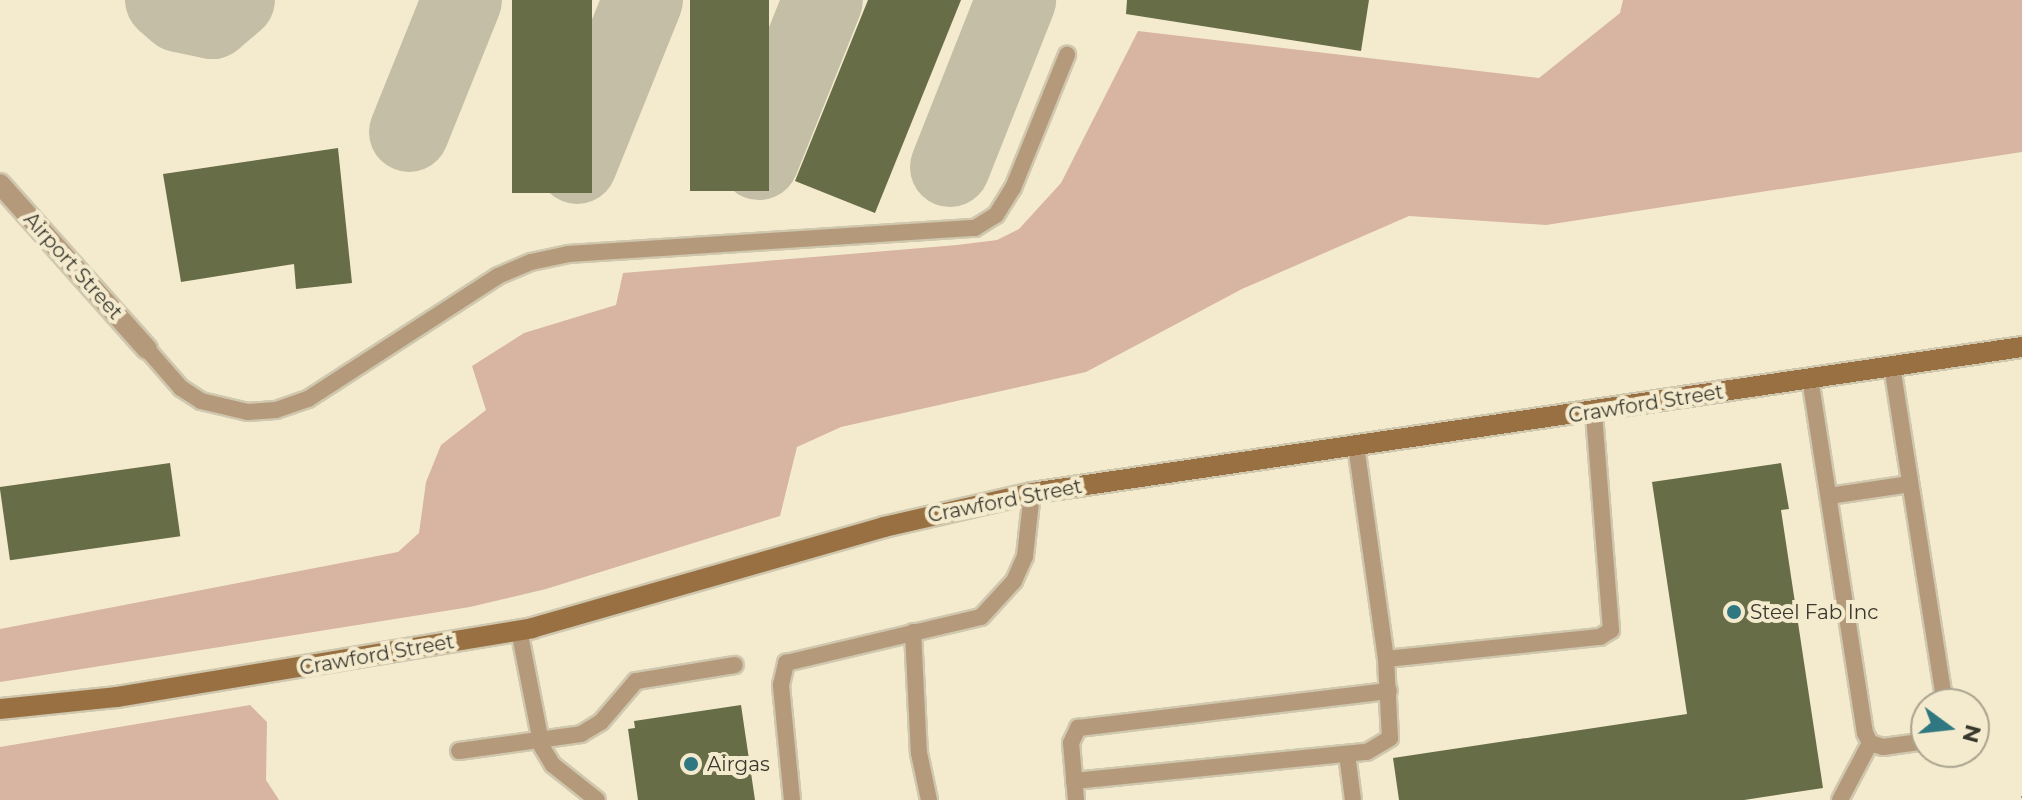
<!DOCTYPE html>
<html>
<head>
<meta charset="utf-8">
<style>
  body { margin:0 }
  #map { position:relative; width:2022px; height:800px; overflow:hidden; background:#f4ebcf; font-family:Montserrat,sans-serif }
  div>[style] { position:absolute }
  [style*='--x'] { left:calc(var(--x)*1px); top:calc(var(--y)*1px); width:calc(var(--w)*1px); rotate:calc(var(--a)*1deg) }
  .green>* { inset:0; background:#d8b4a3 }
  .taxiway>* { height:80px; margin:-40px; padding:0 40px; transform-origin:40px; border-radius:40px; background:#c5bea6 }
  .building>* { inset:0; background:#676d46; transform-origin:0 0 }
  .roads { filter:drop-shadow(2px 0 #cfc7ae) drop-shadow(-2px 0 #cfc7ae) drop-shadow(0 2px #cfc7ae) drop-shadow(0 -2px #cfc7ae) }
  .service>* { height:16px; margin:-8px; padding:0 8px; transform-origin:8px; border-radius:8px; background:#b4997a }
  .minor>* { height:20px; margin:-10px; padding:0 10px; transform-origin:10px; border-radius:10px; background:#b4997a }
  .secondary>* { height:20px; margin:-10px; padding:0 10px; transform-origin:10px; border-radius:10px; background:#987041 }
  .rail>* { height:9px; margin-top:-4.5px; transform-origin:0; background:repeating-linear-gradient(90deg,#f4ebcf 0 18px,#96907d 0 36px); box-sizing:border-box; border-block:2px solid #96907d }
  .dots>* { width:22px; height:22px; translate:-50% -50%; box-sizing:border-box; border:4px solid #f4ebcf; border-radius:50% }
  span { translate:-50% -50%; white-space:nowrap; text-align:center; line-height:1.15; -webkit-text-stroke:8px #f4ebcf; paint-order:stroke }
  .street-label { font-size:20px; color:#3a372c }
  .poi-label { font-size:20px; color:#3a372c }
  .left { translate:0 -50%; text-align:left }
  .north { position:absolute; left:1910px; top:688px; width:80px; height:80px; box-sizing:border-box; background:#f4ebcf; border:2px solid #aaa38e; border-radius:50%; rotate:105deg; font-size:22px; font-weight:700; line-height:32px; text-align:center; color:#3a372c }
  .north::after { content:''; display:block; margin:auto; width:28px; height:36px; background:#2f7781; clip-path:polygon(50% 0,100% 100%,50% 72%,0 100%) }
</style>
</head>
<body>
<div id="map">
  <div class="green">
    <i style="clip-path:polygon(1623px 0,2022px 0,2022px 152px,1546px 225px,1409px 216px,1242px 289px,1086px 372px,841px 427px,797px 447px,780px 516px,546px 589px,470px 607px,0 682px,0 629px,398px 552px,419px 533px,426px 482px,441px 445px,486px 410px,472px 366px,524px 333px,616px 305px,623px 273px,957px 245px,997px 240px,1019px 229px,1061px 183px,1138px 31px,1539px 78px,1620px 13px)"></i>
    <i style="clip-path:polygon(250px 705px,267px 722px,266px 780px,279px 800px,0 800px,0 747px)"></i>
  </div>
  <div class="taxiway">
    <i style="--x:165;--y:0;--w:18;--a:41"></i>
    <i style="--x:179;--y:12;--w:34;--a:12"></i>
    <i style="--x:212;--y:19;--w:30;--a:-40"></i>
    <i style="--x:409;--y:132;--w:142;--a:-68.1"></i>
    <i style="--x:759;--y:160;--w:172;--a:-68.2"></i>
    <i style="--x:577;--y:164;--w:177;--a:-68.1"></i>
    <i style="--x:950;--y:167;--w:180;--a:-68.4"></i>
  </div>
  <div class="building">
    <i style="left:512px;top:0;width:80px;height:193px"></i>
    <i style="left:690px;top:0;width:79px;height:191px"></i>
    <i style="clip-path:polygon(868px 0,961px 0,875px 213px,795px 181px)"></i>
    <i style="clip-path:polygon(1127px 0,1369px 0,1361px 51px,1126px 14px)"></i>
    <i style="clip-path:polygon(338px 148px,352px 283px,296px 289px,294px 264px,181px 282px,163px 174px)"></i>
    <i style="left:170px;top:463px;width:74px;height:172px;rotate:82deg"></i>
    <i style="clip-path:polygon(1781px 463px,1789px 509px,1781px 510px,1823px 788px,1744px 800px,1399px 800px,1393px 758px,1687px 714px,1652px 482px)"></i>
    <i style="clip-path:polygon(741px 705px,755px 800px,638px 800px,628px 729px,635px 728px,634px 721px)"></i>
  </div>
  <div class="roads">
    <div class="service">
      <i style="--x:147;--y:349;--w:52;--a:48.9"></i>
      <i style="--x:181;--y:388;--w:24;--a:33"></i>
      <i style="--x:201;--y:401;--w:48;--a:13.2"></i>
      <i style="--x:248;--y:412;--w:28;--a:-4"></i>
      <i style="--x:276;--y:410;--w:34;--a:-19"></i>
      <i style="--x:308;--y:399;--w:226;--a:-32.9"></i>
      <i style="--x:498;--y:276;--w:36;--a:-23"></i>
      <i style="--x:531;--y:262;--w:38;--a:-12"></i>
      <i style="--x:568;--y:254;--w:408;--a:-3.7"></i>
      <i style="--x:975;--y:228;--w:25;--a:-32"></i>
      <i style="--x:996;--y:215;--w:32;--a:-58"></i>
      <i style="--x:1013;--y:188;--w:144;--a:-67.9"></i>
      <i style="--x:1892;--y:366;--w:342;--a:81.1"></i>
      <i style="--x:1810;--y:378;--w:359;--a:81.2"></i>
      <i style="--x:1865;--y:733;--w:11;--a:63"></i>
      <i style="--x:1870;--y:743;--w:14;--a:17"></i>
      <i style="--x:1883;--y:747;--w:43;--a:-7.9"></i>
      <i style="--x:1829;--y:496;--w:82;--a:-8.4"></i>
      <i style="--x:519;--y:630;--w:119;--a:78.9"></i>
      <i style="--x:542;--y:747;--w:21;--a:59"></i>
      <i style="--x:553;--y:765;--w:56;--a:38.5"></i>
      <i style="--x:913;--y:632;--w:121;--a:87.2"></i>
      <i style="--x:919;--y:753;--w:48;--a:78"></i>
      <i style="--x:1386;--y:659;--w:215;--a:-5.9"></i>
      <i style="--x:1600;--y:637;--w:13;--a:-32"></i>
      <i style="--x:1611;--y:630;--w:218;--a:-94.5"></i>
      <i style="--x:459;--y:751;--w:123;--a:-7.9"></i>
      <i style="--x:581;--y:734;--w:23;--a:-31"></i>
      <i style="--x:601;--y:722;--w:54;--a:-49.5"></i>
      <i style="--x:636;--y:681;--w:100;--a:-9.2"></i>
      <i style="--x:1347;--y:754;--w:46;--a:82.6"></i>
      <i style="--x:1074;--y:781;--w:294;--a:-5.7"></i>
      <i style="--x:1367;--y:752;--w:27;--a:-31"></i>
      <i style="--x:1390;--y:738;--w:79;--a:-92.9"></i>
      <i style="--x:1386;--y:659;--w:216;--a:-98"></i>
      <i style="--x:792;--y:800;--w:116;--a:-95.5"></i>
      <i style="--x:781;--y:685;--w:23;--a:-77"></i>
      <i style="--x:786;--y:663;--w:200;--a:-13.3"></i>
      <i style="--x:981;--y:617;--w:49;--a:-47.5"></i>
      <i style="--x:1014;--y:581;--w:27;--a:-66"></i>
      <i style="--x:1025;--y:556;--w:63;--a:-83.7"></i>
      <i style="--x:1076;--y:800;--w:57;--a:-95"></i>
      <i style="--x:1071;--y:743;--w:17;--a:-65"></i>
      <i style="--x:1078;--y:728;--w:313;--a:-6.8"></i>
      <i style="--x:1840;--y:800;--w:64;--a:-62.2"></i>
    </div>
    <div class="minor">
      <i style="--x:0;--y:184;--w:221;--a:48.3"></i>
    </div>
    <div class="secondary">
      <i style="--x:0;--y:709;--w:118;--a:-5.9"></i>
      <i style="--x:117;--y:697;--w:421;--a:-9.4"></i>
      <i style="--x:532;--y:628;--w:366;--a:-16"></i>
      <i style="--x:884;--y:527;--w:152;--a:-12.9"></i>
      <i style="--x:1032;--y:493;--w:1001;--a:-8.39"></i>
    </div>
  </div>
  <div class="rail">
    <i style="--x:2021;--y:800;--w:1;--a:0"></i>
  </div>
  <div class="dots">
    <i style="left:1734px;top:612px;background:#2f7781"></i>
    <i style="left:691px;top:764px;background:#2f7781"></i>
  </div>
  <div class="street-label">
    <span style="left:73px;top:266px;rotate:48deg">Airport Street</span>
    <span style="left:1646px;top:404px;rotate:-9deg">Crawford Street</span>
    <span style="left:1005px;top:501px;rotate:-11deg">Crawford Street</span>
    <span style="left:377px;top:655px;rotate:-10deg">Crawford Street</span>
  </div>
  <div class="poi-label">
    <span class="left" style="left:1750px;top:612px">Steel Fab Inc</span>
    <span class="left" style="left:707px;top:764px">Airgas</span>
  </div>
  <div class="north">N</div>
</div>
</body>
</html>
